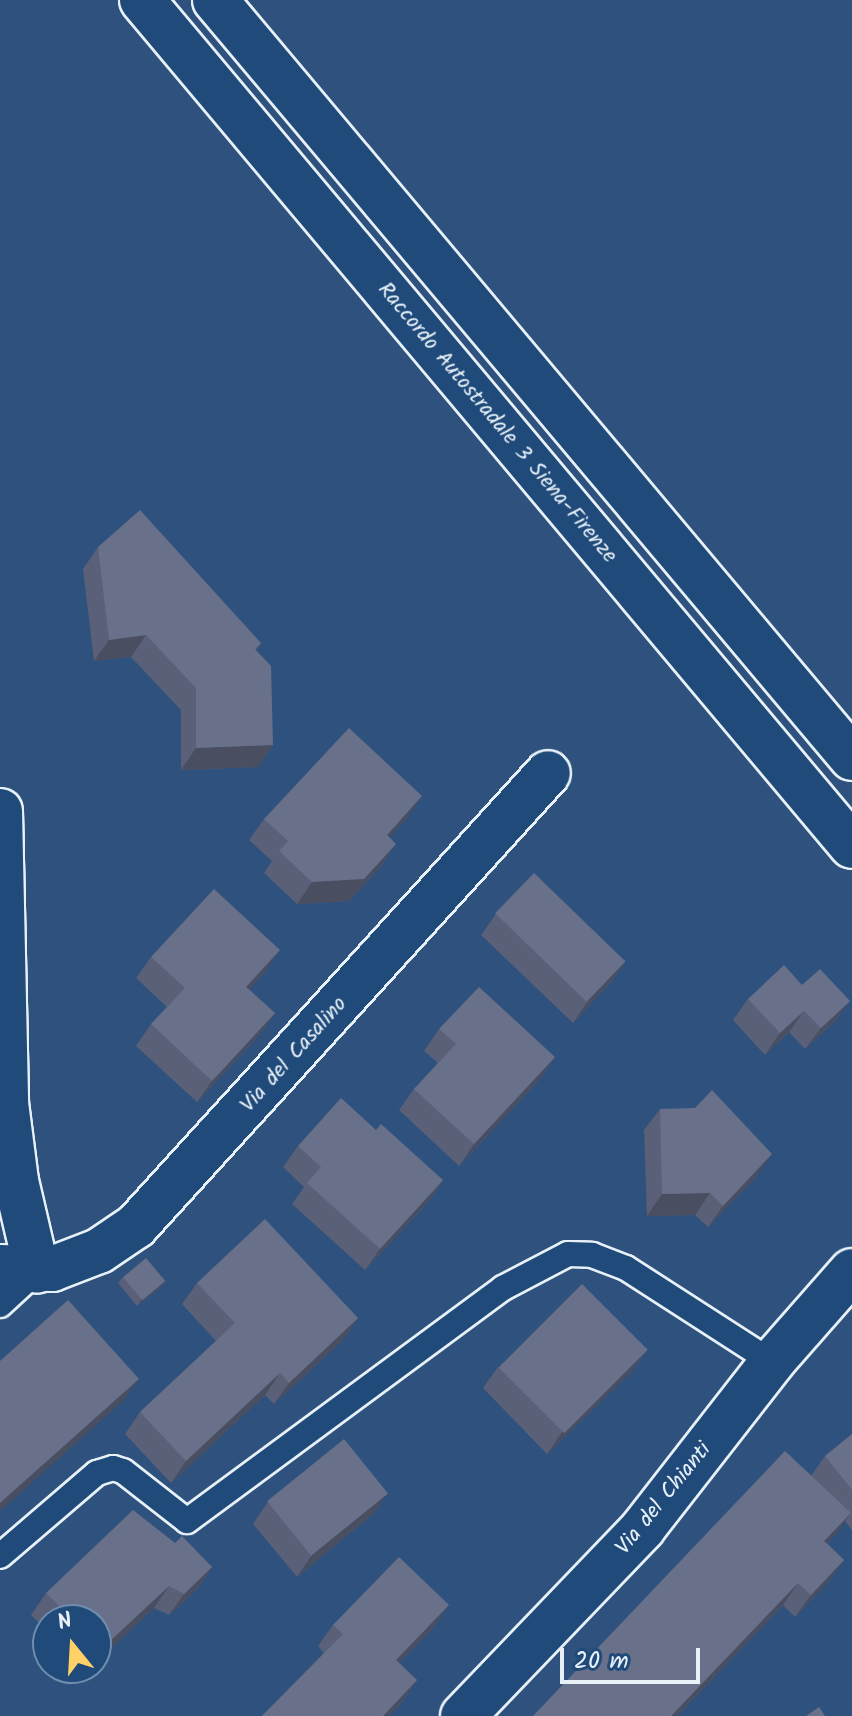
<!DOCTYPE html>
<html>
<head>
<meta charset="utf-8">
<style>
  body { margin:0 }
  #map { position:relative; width:852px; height:1716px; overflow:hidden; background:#2e527d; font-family:Kalam,sans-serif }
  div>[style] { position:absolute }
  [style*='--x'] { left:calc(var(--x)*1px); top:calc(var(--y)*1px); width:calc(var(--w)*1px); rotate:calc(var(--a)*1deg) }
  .roads { filter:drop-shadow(2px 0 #e8f1f8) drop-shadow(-2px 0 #e8f1f8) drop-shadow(0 2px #e8f1f8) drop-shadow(0 -2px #e8f1f8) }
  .lane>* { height:24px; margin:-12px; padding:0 12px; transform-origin:12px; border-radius:12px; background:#1f4a7a }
  .street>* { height:44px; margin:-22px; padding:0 22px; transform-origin:22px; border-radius:22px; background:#1f4a7a }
  .primary>* { height:44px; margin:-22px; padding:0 22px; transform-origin:22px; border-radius:22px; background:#1f4a7a }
  .highway>* { height:44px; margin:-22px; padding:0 22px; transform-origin:22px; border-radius:22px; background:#1f4a7a }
  .wall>* { inset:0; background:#596077 }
  .shaded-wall>* { inset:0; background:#494e61 }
  .building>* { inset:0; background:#68708a; transform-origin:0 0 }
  span { translate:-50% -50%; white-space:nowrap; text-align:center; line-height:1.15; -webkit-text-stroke:6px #1f4a7a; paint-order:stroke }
  .street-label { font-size:22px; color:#e8f1f8 }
  .north { position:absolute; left:32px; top:1604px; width:80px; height:80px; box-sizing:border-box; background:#1f4a7a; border:2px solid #6f8dac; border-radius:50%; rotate:342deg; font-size:22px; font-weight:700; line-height:32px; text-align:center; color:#e8f1f8 }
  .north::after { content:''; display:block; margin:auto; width:28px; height:36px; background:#ffd166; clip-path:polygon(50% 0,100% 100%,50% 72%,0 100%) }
  .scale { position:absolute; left:560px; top:1648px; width:140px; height:36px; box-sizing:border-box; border:4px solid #e8f1f8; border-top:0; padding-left:10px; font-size:24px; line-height:28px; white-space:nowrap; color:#e8f1f8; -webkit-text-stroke:6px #1f4a7a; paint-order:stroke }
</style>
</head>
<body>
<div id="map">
  <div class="roads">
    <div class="lane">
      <i style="--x:0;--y:1305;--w:50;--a:-42.6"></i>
      <i style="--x:0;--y:1556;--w:128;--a:-40.6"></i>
      <i style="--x:97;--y:1473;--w:17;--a:-17"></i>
      <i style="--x:113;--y:1468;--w:10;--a:17"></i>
      <i style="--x:123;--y:1471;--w:81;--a:38"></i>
      <i style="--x:187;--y:1521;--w:393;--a:-36.4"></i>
      <i style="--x:503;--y:1288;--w:73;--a:-27.6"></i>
      <i style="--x:568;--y:1254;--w:24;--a:2"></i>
      <i style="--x:592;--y:1255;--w:36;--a:21"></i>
      <i style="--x:626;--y:1268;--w:174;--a:32.8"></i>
    </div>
    <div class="street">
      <i style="--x:0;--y:811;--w:292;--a:88.8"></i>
      <i style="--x:6;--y:1103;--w:79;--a:82.7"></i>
      <i style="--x:16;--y:1181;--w:92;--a:76.9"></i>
      <i style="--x:0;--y:1267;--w:52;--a:2.2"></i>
      <i style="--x:52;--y:1269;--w:50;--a:-21"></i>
      <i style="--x:99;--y:1251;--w:45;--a:-34"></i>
      <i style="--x:136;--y:1226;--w:612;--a:-47.71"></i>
    </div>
    <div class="primary">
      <i style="--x:463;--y:1716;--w:260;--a:-46.2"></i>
      <i style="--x:643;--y:1528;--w:210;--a:-52.1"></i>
      <i style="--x:772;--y:1362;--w:121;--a:-48.7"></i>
    </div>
    <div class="highway">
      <i style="--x:142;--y:0;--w:1104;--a:50"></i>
      <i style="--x:215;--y:0;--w:990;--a:49.96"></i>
    </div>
  </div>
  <div class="wall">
    <i style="clip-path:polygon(98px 547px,261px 643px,256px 650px,273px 745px,258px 767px,181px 770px,181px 710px,131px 657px,94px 661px,83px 569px)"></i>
    <i style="clip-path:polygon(407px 818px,389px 837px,396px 844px,381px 866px,349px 901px,297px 904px,264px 873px,272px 861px,249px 840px,264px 819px)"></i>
    <i style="clip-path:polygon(496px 914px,626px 961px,611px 982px,573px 1023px,481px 935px)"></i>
    <i style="clip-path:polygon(151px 957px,265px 972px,249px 989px,275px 1013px,260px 1034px,197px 1102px,136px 1046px,151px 1024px,167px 1007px,136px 978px)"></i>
    <i style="clip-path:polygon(802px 985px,850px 1001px,834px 1022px,805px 1049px,789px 1032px,765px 1055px,733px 1020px,748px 999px)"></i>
    <i style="clip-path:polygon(439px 1029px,555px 1057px,540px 1079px,459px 1166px,399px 1110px,414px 1089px,438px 1063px,424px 1051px)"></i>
    <i style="clip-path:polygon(660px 1109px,757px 1176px,708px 1227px,695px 1215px,647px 1216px,644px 1130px)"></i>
    <i style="clip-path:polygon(376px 1130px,443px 1180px,428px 1202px,365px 1270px,292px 1204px,304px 1187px,283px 1167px,298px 1146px)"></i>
    <i style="clip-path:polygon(123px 1277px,165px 1281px,161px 1287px,137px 1306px,118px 1283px)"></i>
    <i style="clip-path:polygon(197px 1283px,358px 1318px,343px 1340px,274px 1404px,265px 1395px,171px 1483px,125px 1434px,140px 1412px,216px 1341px,182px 1304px)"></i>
    <i style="clip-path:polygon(647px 1350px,631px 1372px,547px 1454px,483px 1388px,498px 1367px)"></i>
    <i style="clip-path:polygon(852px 1434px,852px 1530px,845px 1521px,827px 1543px,844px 1560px,829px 1581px,795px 1617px,783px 1605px,677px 1716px,533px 1716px,811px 1476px,825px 1456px)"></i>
    <i style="clip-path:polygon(268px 1502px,373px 1514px,297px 1577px,253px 1524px)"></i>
    <i style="clip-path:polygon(175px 1543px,212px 1567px,197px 1589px,169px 1615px,154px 1608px,96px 1662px,96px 1620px,48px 1620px,48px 1632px,31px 1615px,46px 1593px)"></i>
    <i style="clip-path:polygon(333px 1625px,434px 1627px,399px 1663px,417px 1680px,402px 1702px,389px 1716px,262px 1716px,324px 1653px,318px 1646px)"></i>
  </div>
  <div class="shaded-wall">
    <i style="clip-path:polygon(146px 635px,131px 657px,94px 661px,109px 640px)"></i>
    <i style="clip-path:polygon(273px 745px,258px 767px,181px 770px,196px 748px)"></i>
    <i style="clip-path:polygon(422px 796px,407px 818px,372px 856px,387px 835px)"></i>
    <i style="clip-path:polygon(396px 844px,381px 866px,349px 901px,297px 904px,312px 882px)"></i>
    <i style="clip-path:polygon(280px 950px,265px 972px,231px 1008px,246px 987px)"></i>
    <i style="clip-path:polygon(626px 961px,611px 982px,573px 1023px,588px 1001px)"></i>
    <i style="clip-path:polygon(850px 1001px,834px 1022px,805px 1049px,821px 1028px)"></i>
    <i style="clip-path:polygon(804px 1011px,789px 1032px,765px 1055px,780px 1033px)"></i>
    <i style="clip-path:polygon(275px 1013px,260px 1034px,197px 1102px,212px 1081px)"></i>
    <i style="clip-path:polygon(555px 1057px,540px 1079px,459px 1166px,474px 1144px)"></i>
    <i style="clip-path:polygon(772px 1154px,757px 1176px,708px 1227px,723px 1206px)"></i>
    <i style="clip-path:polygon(443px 1180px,428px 1202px,365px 1270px,380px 1249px)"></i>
    <i style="clip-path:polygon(710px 1193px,695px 1215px,647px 1216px,662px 1194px)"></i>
    <i style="clip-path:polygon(165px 1281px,161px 1287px,137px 1306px,141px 1300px)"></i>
    <i style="clip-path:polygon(358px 1318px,343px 1340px,274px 1404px,289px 1383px)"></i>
    <i style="clip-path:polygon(647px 1350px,631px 1372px,547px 1454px,562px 1432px)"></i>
    <i style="clip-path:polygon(280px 1373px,265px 1395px,171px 1483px,186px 1461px)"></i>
    <i style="clip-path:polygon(139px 1379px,124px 1400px,0 1511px,0 1503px)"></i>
    <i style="clip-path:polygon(388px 1493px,373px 1514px,297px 1577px,312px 1555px)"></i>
    <i style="clip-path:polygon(851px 1513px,836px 1534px,809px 1562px,824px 1541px)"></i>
    <i style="clip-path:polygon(844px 1560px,829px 1581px,795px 1617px,811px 1595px)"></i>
    <i style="clip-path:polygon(212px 1567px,197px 1589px,169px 1615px,184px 1594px)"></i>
    <i style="clip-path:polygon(798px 1583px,783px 1605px,677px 1716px,671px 1716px)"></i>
    <i style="clip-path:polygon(169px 1586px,154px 1608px,96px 1662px,108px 1643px)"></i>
    <i style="clip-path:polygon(449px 1605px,434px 1627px,381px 1681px,396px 1660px)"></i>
    <i style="clip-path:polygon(417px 1680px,402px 1702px,389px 1716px,383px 1716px)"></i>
  </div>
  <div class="building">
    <i style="clip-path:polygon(140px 510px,261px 643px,255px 649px,271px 666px,273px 745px,196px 748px,196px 688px,146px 635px,109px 640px,98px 547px)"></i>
    <i style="clip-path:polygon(349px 728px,422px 796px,387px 835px,396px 844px,364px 879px,312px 882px,279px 851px,288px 841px,264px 819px)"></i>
    <i style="left:534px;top:873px;width:127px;height:56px;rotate:44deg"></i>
    <i style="clip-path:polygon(214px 889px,280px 950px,246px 987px,275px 1013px,212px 1081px,151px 1024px,185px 988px,151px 957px)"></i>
    <i style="clip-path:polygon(784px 965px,802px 985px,820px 969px,850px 1001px,821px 1028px,804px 1011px,780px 1033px,748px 999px)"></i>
    <i style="clip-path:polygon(479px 987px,555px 1057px,474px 1144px,414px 1089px,456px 1044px,439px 1029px)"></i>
    <i style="clip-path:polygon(712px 1090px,772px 1154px,723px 1206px,710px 1193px,662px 1194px,660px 1109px,695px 1108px)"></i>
    <i style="clip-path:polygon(341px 1098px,376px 1130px,381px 1124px,443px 1180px,380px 1249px,307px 1183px,321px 1167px,298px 1146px)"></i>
    <i style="clip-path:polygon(265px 1219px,358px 1318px,289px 1383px,280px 1373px,186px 1461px,140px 1412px,235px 1323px,197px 1283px)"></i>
    <i style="left:146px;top:1258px;width:30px;height:30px;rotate:50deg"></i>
    <i style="left:582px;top:1284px;width:93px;height:118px;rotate:45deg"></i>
    <i style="clip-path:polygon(68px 1300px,139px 1379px,0 1503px,0 1361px)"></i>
    <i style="clip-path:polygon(852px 1434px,852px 1490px,825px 1456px)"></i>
    <i style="left:344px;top:1439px;width:70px;height:99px;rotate:51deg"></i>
    <i style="clip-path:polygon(785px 1451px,851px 1513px,824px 1541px,844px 1560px,811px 1595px,798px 1583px,671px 1716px,533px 1716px)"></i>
    <i style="clip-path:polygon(133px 1510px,175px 1543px,182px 1536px,212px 1567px,184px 1594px,169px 1586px,108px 1643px,96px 1630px,96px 1620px,87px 1620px,85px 1618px,79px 1620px,73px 1620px,46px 1593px)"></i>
    <i style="clip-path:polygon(399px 1557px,449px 1605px,396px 1660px,417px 1680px,383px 1716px,262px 1716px,343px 1634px,333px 1625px)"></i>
    <i style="clip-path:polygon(819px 1707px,825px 1716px,806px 1716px)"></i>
  </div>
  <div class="street-label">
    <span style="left:497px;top:423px;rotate:50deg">Raccordo Autostradale 3 Siena-Firenze</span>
    <span style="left:294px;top:1055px;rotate:-48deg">Via del Casalino</span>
    <span style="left:664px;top:1499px;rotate:-51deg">Via del Chianti</span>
  </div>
  <div class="north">N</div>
  <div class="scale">20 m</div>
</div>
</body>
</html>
